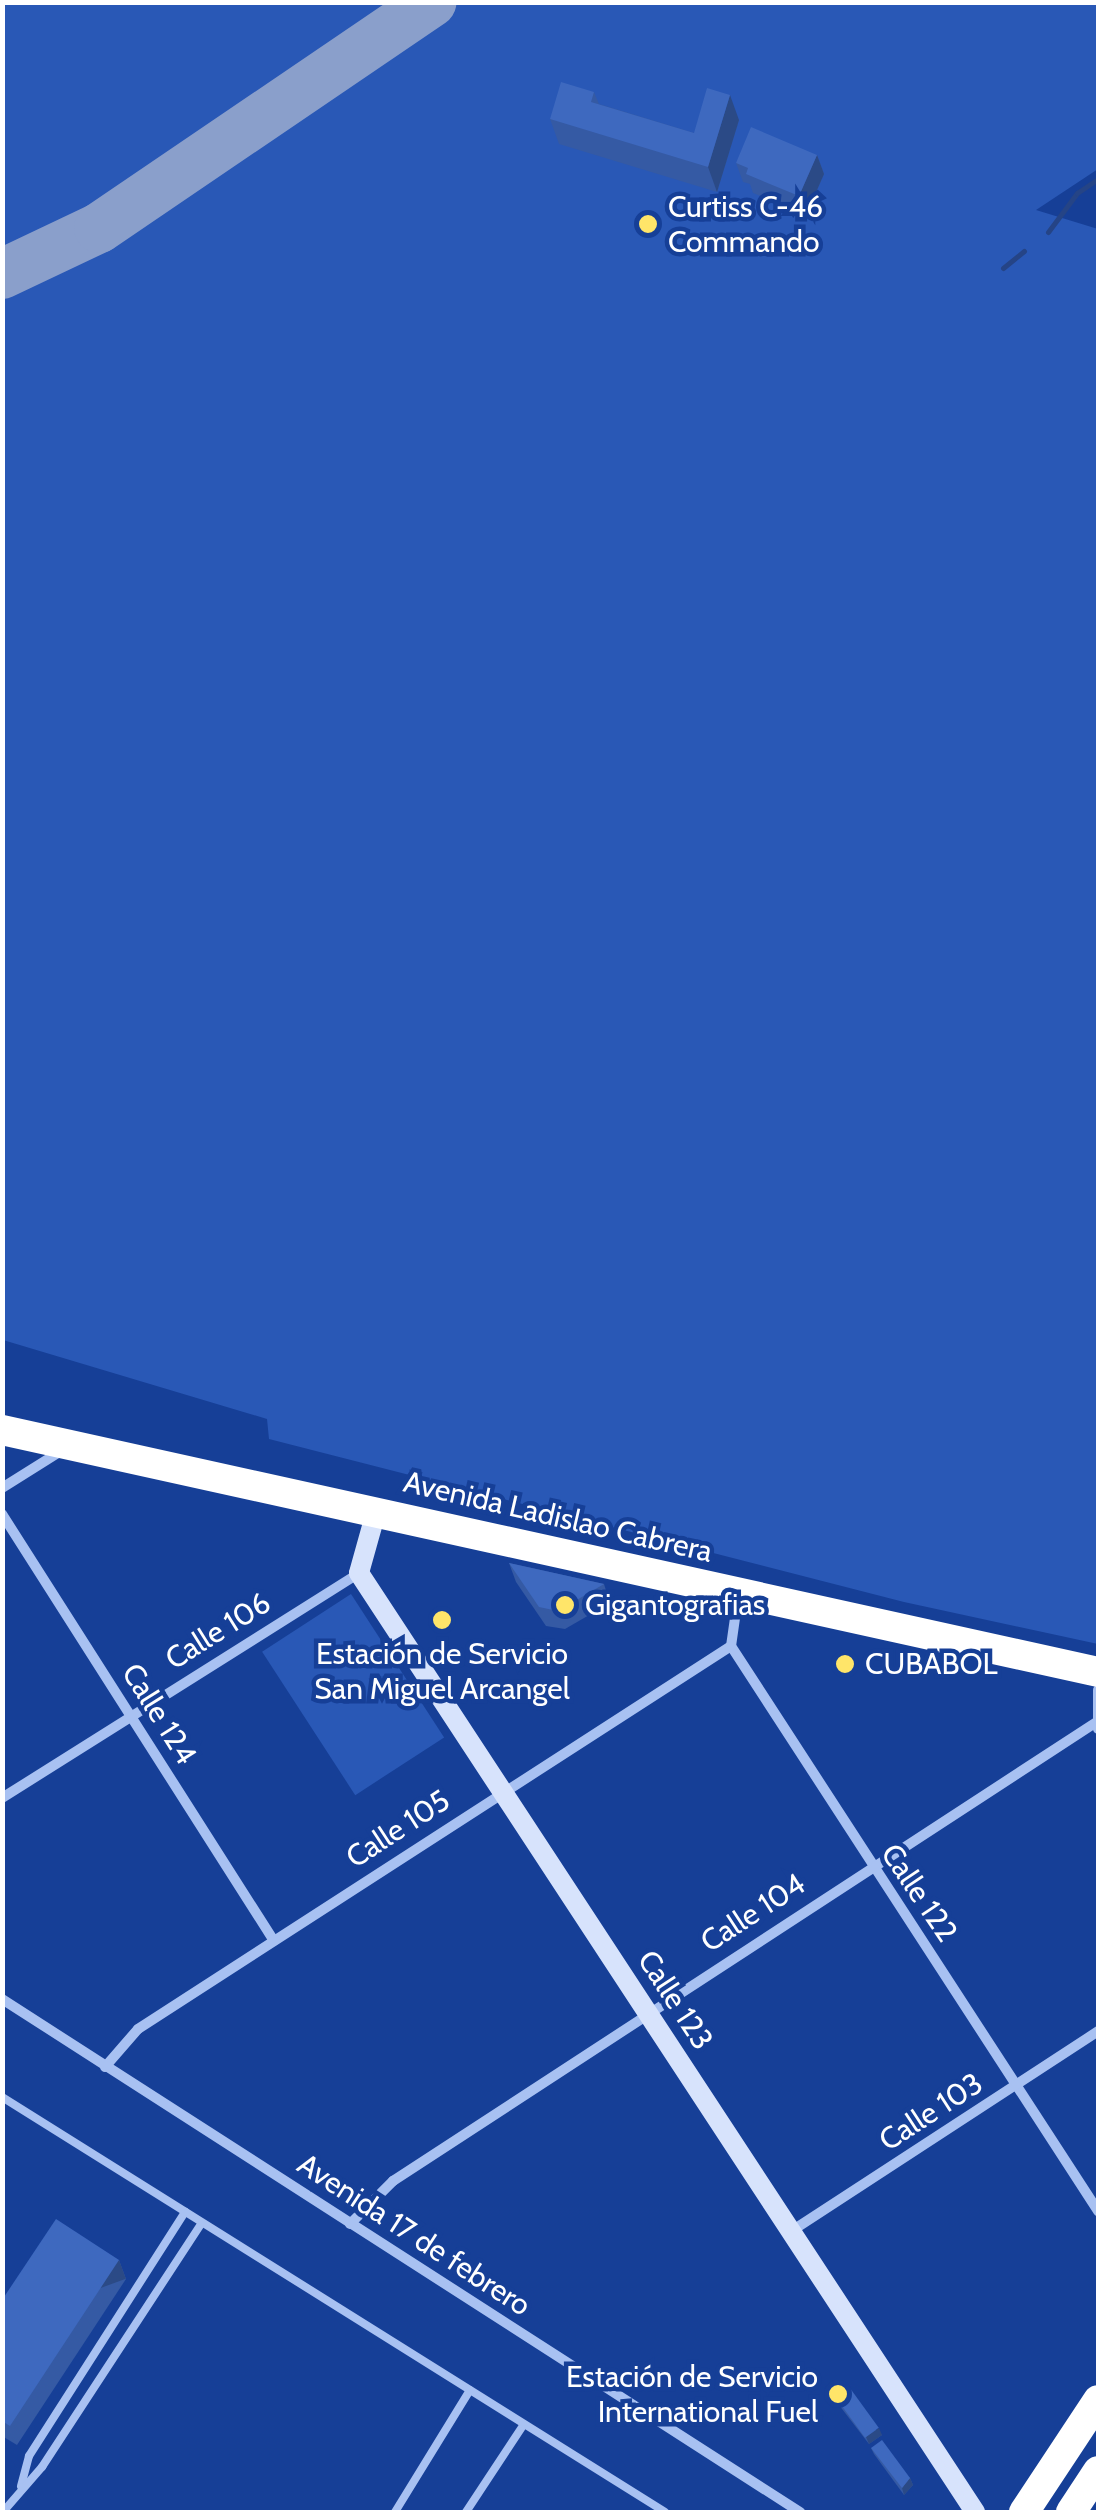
<!DOCTYPE html>
<html>
<head>
<meta charset="utf-8">
<style>
  body { margin:0 }
  #map { position:relative; width:1101px; height:2515px; overflow:hidden; background:#163f97; font-family:Cabin,sans-serif }
  div>[style] { position:absolute }
  [style*='--x'] { left:calc(var(--x)*1px); top:calc(var(--y)*1px); width:calc(var(--w)*1px); rotate:calc(var(--a)*1deg) }
  .green>* { inset:0; background:#2958b6; transform-origin:0 0 }
  .stream>* { height:5px; margin:-2.5px; padding:0 2.5px; transform-origin:2.5px; border-radius:2.5px; background:#254486 }
  .taxiway>* { height:50px; margin:-25px; padding:0 25px; transform-origin:25px; border-radius:25px; background:#8a9fcb }
  .lane>* { height:8px; margin:-4px; padding:0 4px; transform-origin:4px; border-radius:4px; background:#a8c1f2 }
  .street>* { height:10px; margin:-5px; padding:0 5px; transform-origin:5px; border-radius:5px; background:#a8c1f2 }
  .secondary>* { height:20px; margin:-10px; padding:0 10px; transform-origin:10px; border-radius:10px; background:#d7e3fc }
  .highway>* { height:30px; margin:-15px; padding:0 15px; transform-origin:15px; border-radius:15px; background:#fff }
  .wall>* { inset:0; background:#355aa4 }
  .shaded-wall>* { inset:0; background:#2b4a86; transform-origin:0 0 }
  .building>* { inset:0; background:#3e69bf; transform-origin:0 0 }
  .dots>* { width:28px; height:28px; translate:-50% -50%; box-sizing:border-box; border:5px solid #163f97; border-radius:50% }
  span { translate:-50% -50%; white-space:nowrap; text-align:center; line-height:1.15; -webkit-text-stroke:9px #163f97; paint-order:stroke }
  .poi-label { font-size:30px; color:#fff }
  .left { translate:0 -50%; text-align:left }
  .right { translate:-100% -50%; text-align:right }
  .street-label { font-size:30px; color:#fff }
  .frame { position:absolute; inset:0; border:5px solid #fff; pointer-events:none }
</style>
</head>
<body>
<div id="map">
  <div class="green">
    <i style="clip-path:polygon(2px 3px,1098px 3px,1098px 169px,1036px 210px,1098px 229px,1098px 1644px,904px 1602px,269px 1439px,267px 1419px,3px 1340px)"></i>
    <i style="left:351px;top:1594px;width:171px;height:106px;rotate:57deg"></i>
  </div>
  <div class="stream">
    <i style="--x:1048;--y:232;--w:49;--a:-53.4"></i>
    <i style="--x:1077;--y:193;--w:25;--a:-34"></i>
    <i style="--x:1003;--y:268;--w:27;--a:-39"></i>
  </div>
  <div class="taxiway">
    <i style="--x:2;--y:274;--w:107;--a:-25.4"></i>
    <i style="--x:99;--y:228;--w:402;--a:-34.2"></i>
  </div>
  <div class="lane">
    <i style="--x:2;--y:2097;--w:782;--a:32.04"></i>
    <i style="--x:21;--y:2486;--w:31;--a:-75"></i>
    <i style="--x:29;--y:2456;--w:290;--a:-57.4"></i>
    <i style="--x:3;--y:2512;--w:60;--a:-49.1"></i>
    <i style="--x:42;--y:2467;--w:290;--a:-56.8"></i>
    <i style="--x:395;--y:2512;--w:143;--a:-58.4"></i>
    <i style="--x:466;--y:2512;--w:105;--a:-56.6"></i>
  </div>
  <div class="street">
    <i style="--x:2;--y:1488;--w:70;--a:-32.1"></i>
    <i style="--x:2;--y:1514;--w:506;--a:57.5"></i>
    <i style="--x:738;--y:1597;--w:49;--a:98.1"></i>
    <i style="--x:731;--y:1646;--w:674;--a:56.99"></i>
    <i style="--x:1098;--y:1690;--w:39;--a:90"></i>
    <i style="--x:2;--y:1798;--w:422;--a:-32.2"></i>
    <i style="--x:2;--y:1999;--w:949;--a:32.74"></i>
    <i style="--x:105;--y:2067;--w:50;--a:-49"></i>
    <i style="--x:138;--y:2029;--w:706;--a:-32.86"></i>
    <i style="--x:350;--y:2224;--w:61;--a:-45"></i>
    <i style="--x:393;--y:2181;--w:838;--a:-33.12"></i>
    <i style="--x:790;--y:2232;--w:368;--a:-33.1"></i>
  </div>
  <div class="secondary">
    <i style="--x:376;--y:1512;--w:63;--a:105.6"></i>
    <i style="--x:359;--y:1573;--w:1123;--a:56.73"></i>
  </div>
  <div class="highway">
    <i style="--x:2;--y:1430;--w:1122;--a:12.45"></i>
    <i style="--x:1024;--y:2512;--w:134;--a:-56.5"></i>
    <i style="--x:1071;--y:2512;--w:49;--a:-56.6"></i>
  </div>
  <div class="wall">
    <i style="clip-path:polygon(594px 92px,599px 104px,694px 133px,739px 120px,717px 192px,559px 144px,550px 119px)"></i>
    <i style="clip-path:polygon(817px 155px,824px 174px,806px 215px,753px 193px,750px 184px,743px 182px,736px 163px)"></i>
    <i style="clip-path:polygon(509px 1563px,604px 1584px,610px 1603px,565px 1629px,546px 1626px,516px 1582px)"></i>
    <i style="clip-path:polygon(119px 2260px,126px 2279px,17px 2445px,2px 2436px,2px 2300px)"></i>
    <i style="clip-path:polygon(837px 2398px,882px 2435px,869px 2444px,839px 2405px)"></i>
    <i style="clip-path:polygon(871px 2448px,910px 2478px,913px 2485px,904px 2495px,874px 2454px)"></i>
  </div>
  <div class="shaded-wall">
    <i style="clip-path:polygon(730px 95px,739px 120px,717px 192px,708px 167px)"></i>
    <i style="clip-path:polygon(817px 155px,824px 174px,806px 215px,799px 196px)"></i>
    <i style="left:119px;top:2260px;width:20px;height:199px;rotate:70deg"></i>
    <i style="clip-path:polygon(879px 2428px,882px 2435px,869px 2444px,866px 2437px)"></i>
    <i style="clip-path:polygon(910px 2478px,913px 2485px,904px 2495px,902px 2488px)"></i>
  </div>
  <div class="building">
    <i style="clip-path:polygon(561px 82px,594px 92px,591px 102px,694px 133px,707px 88px,730px 95px,708px 167px,550px 119px)"></i>
    <i style="clip-path:polygon(751px 127px,817px 155px,799px 196px,746px 174px,748px 168px,736px 163px)"></i>
    <i style="clip-path:polygon(509px 1563px,604px 1584px,558px 1611px,539px 1607px)"></i>
    <i style="clip-path:polygon(56px 2219px,119px 2260px,10px 2426px,2px 2421px,2px 2300px)"></i>
    <i style="left:847px;top:2384px;width:54px;height:17px;rotate:54deg"></i>
    <i style="clip-path:polygon(882px 2440px,910px 2478px,902px 2488px,871px 2448px)"></i>
  </div>
  <div class="dots">
    <i style="left:648px;top:224px;background:#ffe569"></i>
    <i style="left:565px;top:1605px;background:#ffe569"></i>
    <i style="left:442px;top:1620px;background:#ffe569"></i>
    <i style="left:845px;top:1664px;background:#ffe569"></i>
    <i style="left:838px;top:2394px;background:#ffe569"></i>
  </div>
  <div class="poi-label">
    <span class="left" style="left:668px;top:224px">Curtiss C-46<br>Commando</span>
    <span class="left" style="left:585px;top:1605px">Gigantografias</span>
    <span style="left:442px;top:1671px">Estación de Servicio<br>San Miguel Arcangel</span>
    <span class="left" style="left:865px;top:1664px">CUBABOL</span>
    <span class="right" style="left:818px;top:2394px">Estación de Servicio<br>International Fuel</span>
  </div>
  <div class="street-label">
    <span style="left:558px;top:1517px;rotate:13deg">Avenida Ladislao Cabrera</span>
    <span style="left:218px;top:1631px;rotate:-32deg">Calle 106</span>
    <span style="left:159px;top:1714px;rotate:58deg">Calle 124</span>
    <span style="left:398px;top:1829px;rotate:-33deg">Calle 105</span>
    <span style="left:919px;top:1893px;rotate:56deg">Calle 122</span>
    <span style="left:753px;top:1913px;rotate:-33deg">Calle 104</span>
    <span style="left:675px;top:2000px;rotate:57deg">Calle 123</span>
    <span style="left:931px;top:2112px;rotate:-33deg">Calle 103</span>
    <span style="left:414px;top:2235px;rotate:33deg">Avenida 17 de febrero</span>
  </div>
  <div class="frame"></div>
</div>
</body>
</html>
